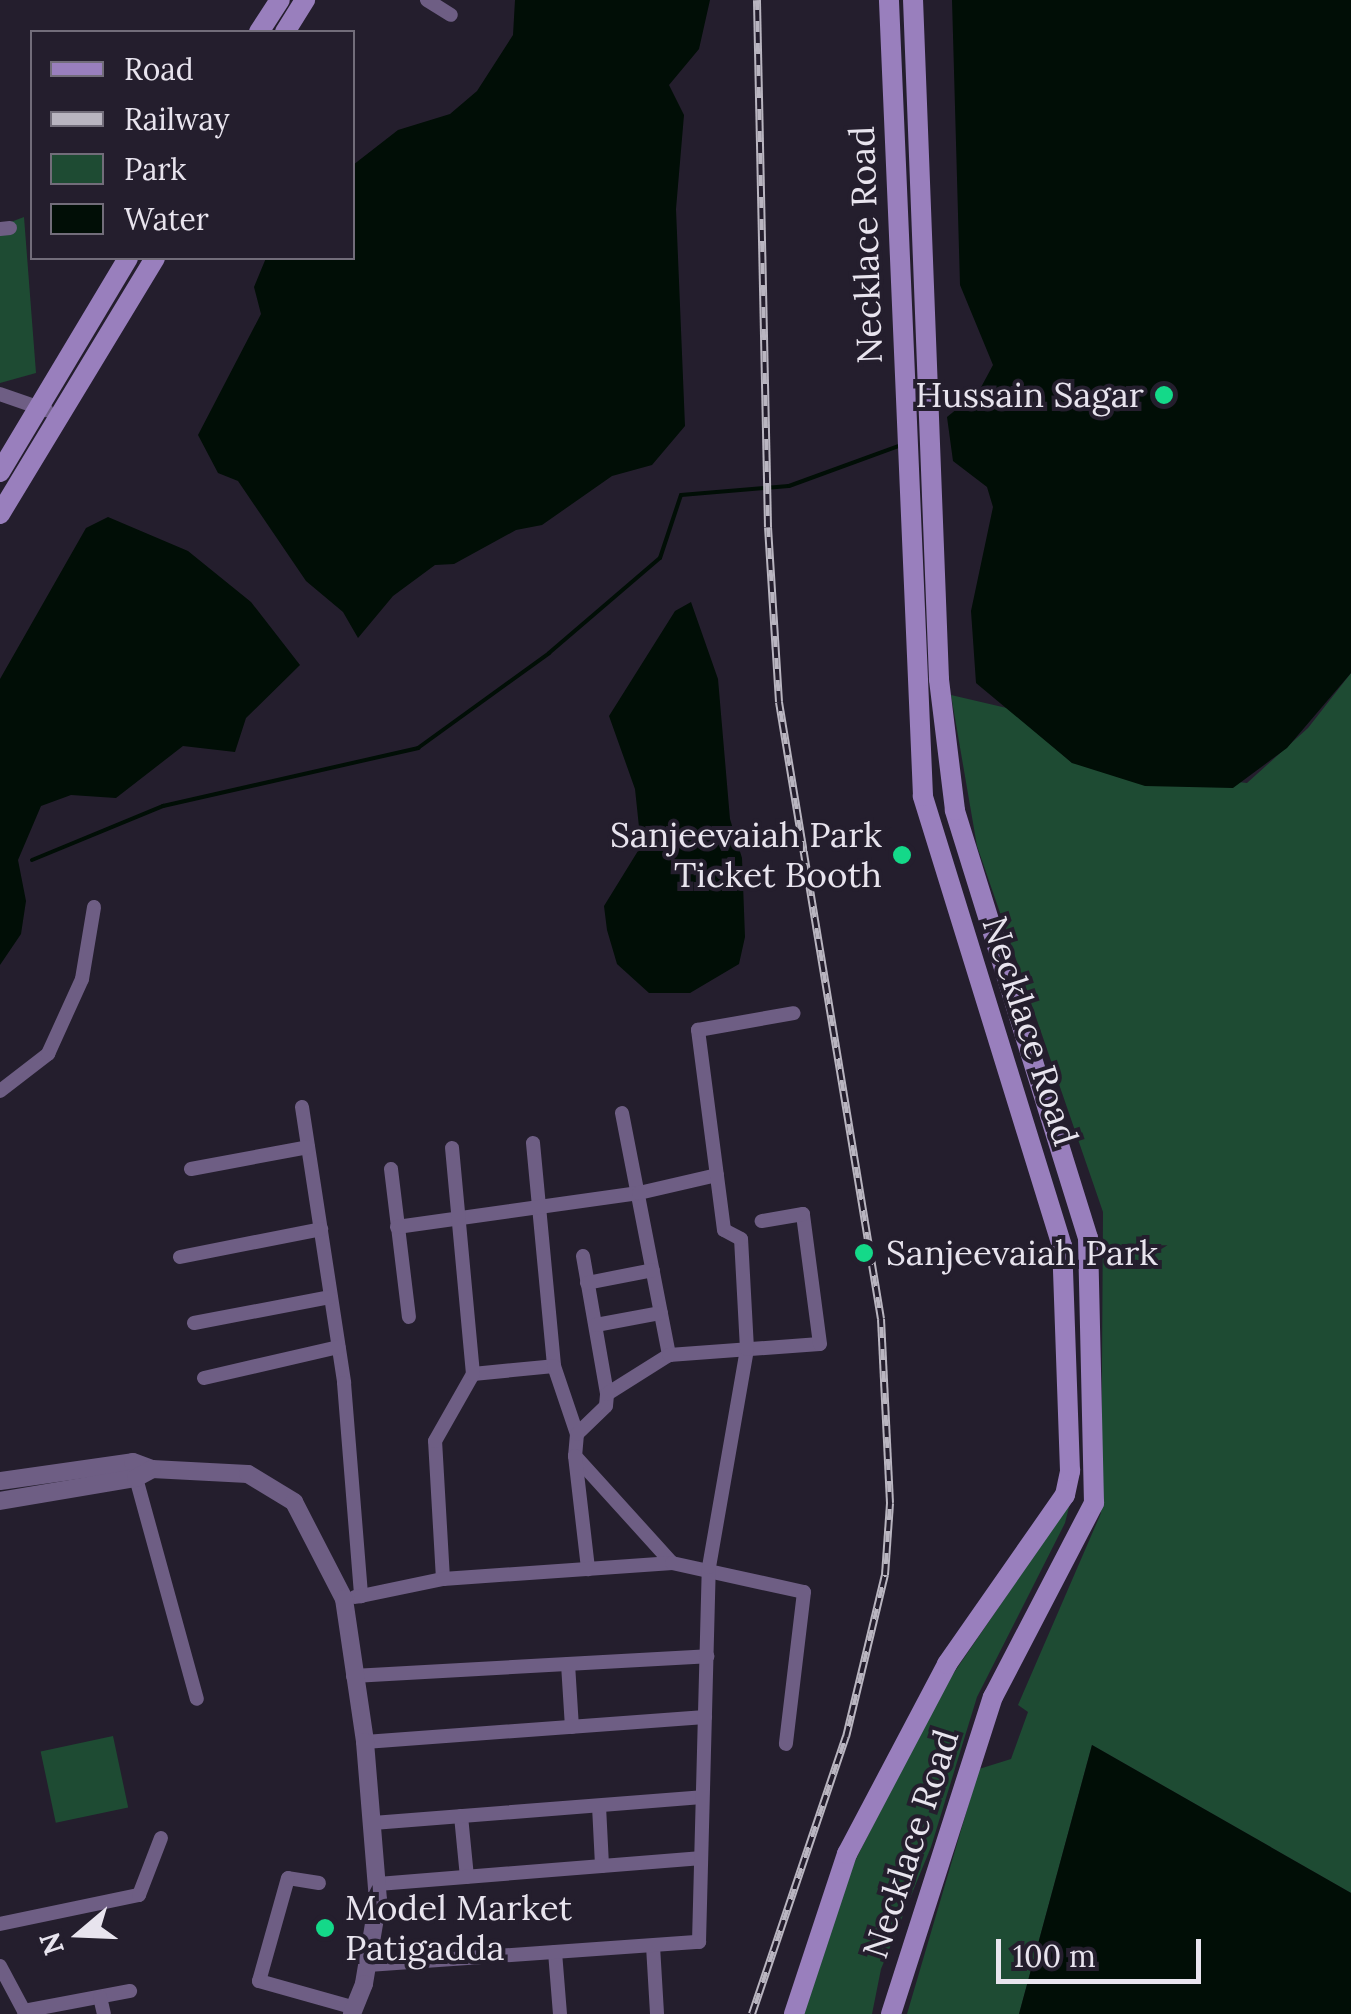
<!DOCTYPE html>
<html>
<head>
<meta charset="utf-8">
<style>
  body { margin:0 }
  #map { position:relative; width:1351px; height:2014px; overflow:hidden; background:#241e2d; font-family:Lora,serif }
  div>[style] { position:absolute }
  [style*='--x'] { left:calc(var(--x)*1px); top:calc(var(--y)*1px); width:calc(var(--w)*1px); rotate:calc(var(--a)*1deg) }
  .green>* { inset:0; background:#1e4b33; transform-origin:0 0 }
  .water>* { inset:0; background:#010e06 }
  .stream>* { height:4px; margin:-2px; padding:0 2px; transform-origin:2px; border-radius:2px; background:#010e06 }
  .minor>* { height:14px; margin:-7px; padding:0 7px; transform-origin:7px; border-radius:7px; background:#6e5e84 }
  .tertiary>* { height:18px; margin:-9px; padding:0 9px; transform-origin:9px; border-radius:9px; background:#6e5e84 }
  .secondary>* { height:20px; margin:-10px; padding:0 10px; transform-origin:10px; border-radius:10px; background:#997fbd }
  .rail>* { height:8px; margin-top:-4px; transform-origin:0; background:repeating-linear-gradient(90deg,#241e2d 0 11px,#b9b5c0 0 22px); box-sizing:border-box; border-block:2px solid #b9b5c0 }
  .dots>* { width:28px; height:28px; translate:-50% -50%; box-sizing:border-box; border:5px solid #241e2d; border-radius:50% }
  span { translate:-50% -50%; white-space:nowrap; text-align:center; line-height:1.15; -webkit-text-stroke:8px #241e2d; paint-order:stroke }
  .street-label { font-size:35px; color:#e8e4ee }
  .poi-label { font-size:35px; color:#e8e4ee }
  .right { translate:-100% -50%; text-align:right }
  .left { translate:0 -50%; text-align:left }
  .legend { position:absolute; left:30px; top:30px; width:325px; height:230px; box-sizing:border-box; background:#241e2d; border:2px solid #726d7a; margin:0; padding:12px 18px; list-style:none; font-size:30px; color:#e8e4ee }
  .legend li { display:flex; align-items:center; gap:20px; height:50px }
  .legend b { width:50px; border:2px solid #726d7a }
  .north { position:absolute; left:30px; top:1884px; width:100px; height:100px; -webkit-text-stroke:8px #241e2d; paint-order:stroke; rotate:251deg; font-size:28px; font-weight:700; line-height:40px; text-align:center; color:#e8e4ee }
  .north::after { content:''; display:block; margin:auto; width:35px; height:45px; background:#e8e4ee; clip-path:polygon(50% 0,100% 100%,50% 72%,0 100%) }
  .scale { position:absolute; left:996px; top:1939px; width:205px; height:45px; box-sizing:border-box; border:5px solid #e8e4ee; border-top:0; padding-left:12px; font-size:30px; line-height:35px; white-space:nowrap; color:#e8e4ee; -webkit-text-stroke:8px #241e2d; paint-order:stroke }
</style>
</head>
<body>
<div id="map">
  <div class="green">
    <i style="clip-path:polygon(24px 217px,36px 373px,0 383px,0 226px)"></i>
    <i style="clip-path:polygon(1351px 673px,1351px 1893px,1092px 1745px,1019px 2014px,907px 2014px,979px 1769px,1011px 1759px,1028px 1712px,1018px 1705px,1101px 1513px,1103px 1212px,977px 846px,951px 695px,1011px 709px,1072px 763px,1247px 783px,1308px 728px)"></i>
    <i style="clip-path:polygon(1070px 1503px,1065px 1523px,977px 1697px,931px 1847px,881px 1969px,872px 2014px,799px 2014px,841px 1889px,938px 1696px)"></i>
    <i style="left:113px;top:1736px;width:73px;height:74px;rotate:78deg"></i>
  </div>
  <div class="water">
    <i style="clip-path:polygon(515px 0,710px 0,699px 49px,669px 85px,684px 115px,676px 209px,685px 426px,652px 465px,612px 476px,542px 525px,516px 530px,454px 564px,435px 565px,393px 596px,358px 638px,343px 612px,306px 581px,238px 481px,218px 473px,198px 435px,261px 314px,254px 287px,266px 258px,352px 258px,353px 165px,398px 130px,450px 114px,477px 91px,513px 35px)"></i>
    <i style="clip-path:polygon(952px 0,1351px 0,1351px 673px,1287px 748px,1233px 788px,1145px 786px,1072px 763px,976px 683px,971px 611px,993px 507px,987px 487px,953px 461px,947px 417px,979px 391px,993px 365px,960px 285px)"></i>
    <i style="clip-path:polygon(108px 517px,188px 551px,251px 602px,300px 665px,246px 718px,235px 752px,183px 746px,116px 798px,71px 795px,41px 806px,18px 860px,26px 901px,21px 934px,0 965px,0 679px,86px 528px)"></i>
    <i style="clip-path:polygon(691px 602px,718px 679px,730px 819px,742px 858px,745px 937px,739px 964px,690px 993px,649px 993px,617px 964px,607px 930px,604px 906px,641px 846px,635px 789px,609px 716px,675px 611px)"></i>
    <i style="clip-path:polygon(1092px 1745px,1351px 1893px,1351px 2014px,1019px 2014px)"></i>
  </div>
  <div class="stream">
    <i style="--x:32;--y:860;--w:142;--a:-22.4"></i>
    <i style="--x:163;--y:806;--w:262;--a:-12.8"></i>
    <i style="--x:418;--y:748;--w:162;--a:-35.9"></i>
    <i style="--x:549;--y:653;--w:146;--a:-40.6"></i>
    <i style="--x:660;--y:558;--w:66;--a:-71.6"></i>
    <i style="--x:681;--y:495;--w:108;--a:-4.8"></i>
    <i style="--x:789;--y:486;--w:117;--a:-20"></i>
  </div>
  <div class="minor">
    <i style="--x:427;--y:0;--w:28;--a:32"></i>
    <i style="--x:0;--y:229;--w:10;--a:-6"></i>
    <i style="--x:0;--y:394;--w:49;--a:19.2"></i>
    <i style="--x:0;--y:1091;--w:61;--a:-37.6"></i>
    <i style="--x:48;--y:1054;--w:82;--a:-65.6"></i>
    <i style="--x:82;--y:979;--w:73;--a:-80.5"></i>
    <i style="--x:302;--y:1107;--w:279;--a:81.3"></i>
    <i style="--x:344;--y:1383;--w:214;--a:85.4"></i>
    <i style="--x:361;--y:1596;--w:6;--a:171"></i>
    <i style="--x:622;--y:1113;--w:247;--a:79"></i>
    <i style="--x:533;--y:1143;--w:224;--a:84.6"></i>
    <i style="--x:191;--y:1169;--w:119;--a:-10.6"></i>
    <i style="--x:391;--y:1169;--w:149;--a:83.1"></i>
    <i style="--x:397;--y:1227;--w:244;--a:-8"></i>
    <i style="--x:639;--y:1193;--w:80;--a:-13"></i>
    <i style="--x:583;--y:1256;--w:140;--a:80.1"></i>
    <i style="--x:180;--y:1257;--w:144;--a:-11.2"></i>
    <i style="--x:587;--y:1283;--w:67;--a:-11.1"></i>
    <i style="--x:194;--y:1323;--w:138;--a:-10.8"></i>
    <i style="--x:596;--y:1325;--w:66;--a:-10.5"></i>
    <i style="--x:473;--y:1374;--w:81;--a:-5.6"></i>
    <i style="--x:554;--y:1366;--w:72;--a:71.3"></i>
    <i style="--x:577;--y:1434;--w:22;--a:95"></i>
    <i style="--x:575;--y:1456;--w:144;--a:47.8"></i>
    <i style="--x:204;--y:1378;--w:138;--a:-13"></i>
    <i style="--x:577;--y:1434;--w:40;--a:-44"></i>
    <i style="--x:606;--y:1406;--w:12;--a:-85"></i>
    <i style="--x:607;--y:1394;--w:73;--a:-32.2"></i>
    <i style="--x:669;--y:1355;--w:151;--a:-4.2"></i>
    <i style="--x:820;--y:1344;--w:131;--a:-97.5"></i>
    <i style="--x:803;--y:1214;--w:42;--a:170.3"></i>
    <i style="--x:575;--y:1456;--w:114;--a:83.4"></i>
    <i style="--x:136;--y:1478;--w:229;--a:74.6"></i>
    <i style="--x:443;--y:1579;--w:138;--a:-93.3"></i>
    <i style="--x:435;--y:1441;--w:77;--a:-60.4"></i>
    <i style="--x:473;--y:1374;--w:227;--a:-95.3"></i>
    <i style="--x:361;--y:1596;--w:84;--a:-11.7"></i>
    <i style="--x:443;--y:1579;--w:230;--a:-4"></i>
    <i style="--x:672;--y:1563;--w:135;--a:12.4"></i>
    <i style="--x:804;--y:1592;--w:153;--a:96.8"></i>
    <i style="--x:568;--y:1664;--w:63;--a:86.4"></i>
    <i style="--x:353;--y:1676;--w:355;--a:-3.2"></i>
    <i style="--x:365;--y:1742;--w:341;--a:-4.2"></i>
    <i style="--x:599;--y:1806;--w:60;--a:87.1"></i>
    <i style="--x:461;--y:1816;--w:61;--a:84.4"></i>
    <i style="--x:373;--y:1823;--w:330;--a:-4.5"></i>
    <i style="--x:319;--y:1883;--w:31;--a:-171"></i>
    <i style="--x:288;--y:1878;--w:107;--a:105.7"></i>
    <i style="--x:259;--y:1981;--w:100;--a:15.7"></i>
    <i style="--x:378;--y:1884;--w:322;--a:-4.6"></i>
    <i style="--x:0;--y:1924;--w:142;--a:-11.8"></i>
    <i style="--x:139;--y:1895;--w:61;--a:-68.9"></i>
    <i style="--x:653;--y:1946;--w:68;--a:86.6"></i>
    <i style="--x:555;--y:1952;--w:62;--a:85.4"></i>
    <i style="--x:368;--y:1965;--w:332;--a:-4"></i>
    <i style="--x:699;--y:1942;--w:375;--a:-88.5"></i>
    <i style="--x:709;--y:1567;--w:221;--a:-80.1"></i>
    <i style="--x:747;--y:1349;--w:110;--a:-93.1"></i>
    <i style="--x:741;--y:1239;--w:19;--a:-152"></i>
    <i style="--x:724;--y:1230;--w:202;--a:-97.4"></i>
    <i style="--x:698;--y:1030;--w:97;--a:-10"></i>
    <i style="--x:0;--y:1966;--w:51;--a:61.9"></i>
    <i style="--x:24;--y:2011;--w:108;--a:-10.7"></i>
    <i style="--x:100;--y:1997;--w:17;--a:77"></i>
  </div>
  <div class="tertiary">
    <i style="--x:0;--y:1481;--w:134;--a:-8.1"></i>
    <i style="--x:133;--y:1462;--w:20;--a:20"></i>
    <i style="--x:152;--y:1469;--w:96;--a:3"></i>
    <i style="--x:248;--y:1474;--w:54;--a:31.3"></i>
    <i style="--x:294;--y:1502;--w:109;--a:62.7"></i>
    <i style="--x:344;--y:1599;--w:145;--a:81.6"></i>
    <i style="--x:365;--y:1742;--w:159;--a:85.3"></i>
    <i style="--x:378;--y:1900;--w:85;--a:99.5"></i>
    <i style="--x:364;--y:1984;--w:32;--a:112"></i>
    <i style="--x:0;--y:1501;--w:138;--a:-9.6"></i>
    <i style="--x:136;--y:1478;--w:18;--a:-29"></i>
  </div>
  <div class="secondary">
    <i style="--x:259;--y:32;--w:38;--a:-57"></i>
    <i style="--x:285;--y:32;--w:38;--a:-58"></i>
    <i style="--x:0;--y:472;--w:249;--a:-59.1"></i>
    <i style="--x:0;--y:514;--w:299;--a:-58.8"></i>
    <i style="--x:794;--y:2014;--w:169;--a:-71.7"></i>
    <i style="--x:847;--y:1854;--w:215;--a:-62.2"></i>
    <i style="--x:947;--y:1664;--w:206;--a:-55.1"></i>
    <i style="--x:1065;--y:1495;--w:25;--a:-78"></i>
    <i style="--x:1070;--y:1471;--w:225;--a:-92"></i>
    <i style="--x:1062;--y:1246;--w:471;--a:-107.2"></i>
    <i style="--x:923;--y:796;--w:797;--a:-92.45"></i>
    <i style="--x:891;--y:2014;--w:333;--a:-72.2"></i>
    <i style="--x:993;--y:1697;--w:219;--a:-62.5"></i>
    <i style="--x:1094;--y:1503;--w:265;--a:-91.3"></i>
    <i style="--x:1088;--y:1238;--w:448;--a:-107.3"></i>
    <i style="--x:955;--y:810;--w:132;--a:-97"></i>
    <i style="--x:939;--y:679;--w:679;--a:-92.19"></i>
  </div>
  <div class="rail">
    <i style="--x:752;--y:2014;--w:293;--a:-71.3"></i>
    <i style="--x:846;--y:1737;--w:167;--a:-76.5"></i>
    <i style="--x:885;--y:1575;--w:72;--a:-86"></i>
    <i style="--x:890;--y:1503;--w:184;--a:-92.8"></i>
    <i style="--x:881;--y:1319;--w:625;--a:-99.39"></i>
    <i style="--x:779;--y:702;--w:175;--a:-93.6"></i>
    <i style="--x:768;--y:527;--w:527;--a:-91.2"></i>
  </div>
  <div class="dots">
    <i style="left:1164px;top:395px;background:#14d989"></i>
    <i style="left:902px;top:855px;background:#14d989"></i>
    <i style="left:864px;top:1253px;background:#14d989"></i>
    <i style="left:325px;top:1928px;background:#14d989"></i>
  </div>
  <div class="street-label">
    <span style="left:866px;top:245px;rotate:-92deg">Necklace Road</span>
    <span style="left:1030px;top:1031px;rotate:72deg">Necklace Road</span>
    <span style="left:911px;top:1844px;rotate:-72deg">Necklace Road</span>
  </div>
  <div class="poi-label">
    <span class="right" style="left:1144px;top:395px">Hussain Sagar</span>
    <span class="right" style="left:882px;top:855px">Sanjeevaiah Park<br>Ticket Booth</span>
    <span class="left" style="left:886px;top:1253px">Sanjeevaiah Park</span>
    <span class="left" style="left:345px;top:1928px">Model Market<br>Patigadda</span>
  </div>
  <ul class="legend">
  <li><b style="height:12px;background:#997fbd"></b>Road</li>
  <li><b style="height:12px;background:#b9b5c0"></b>Railway</li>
  <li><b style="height:28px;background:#1e4b33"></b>Park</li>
  <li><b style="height:28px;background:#010e06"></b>Water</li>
  </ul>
  <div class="north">N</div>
  <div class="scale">100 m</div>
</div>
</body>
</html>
